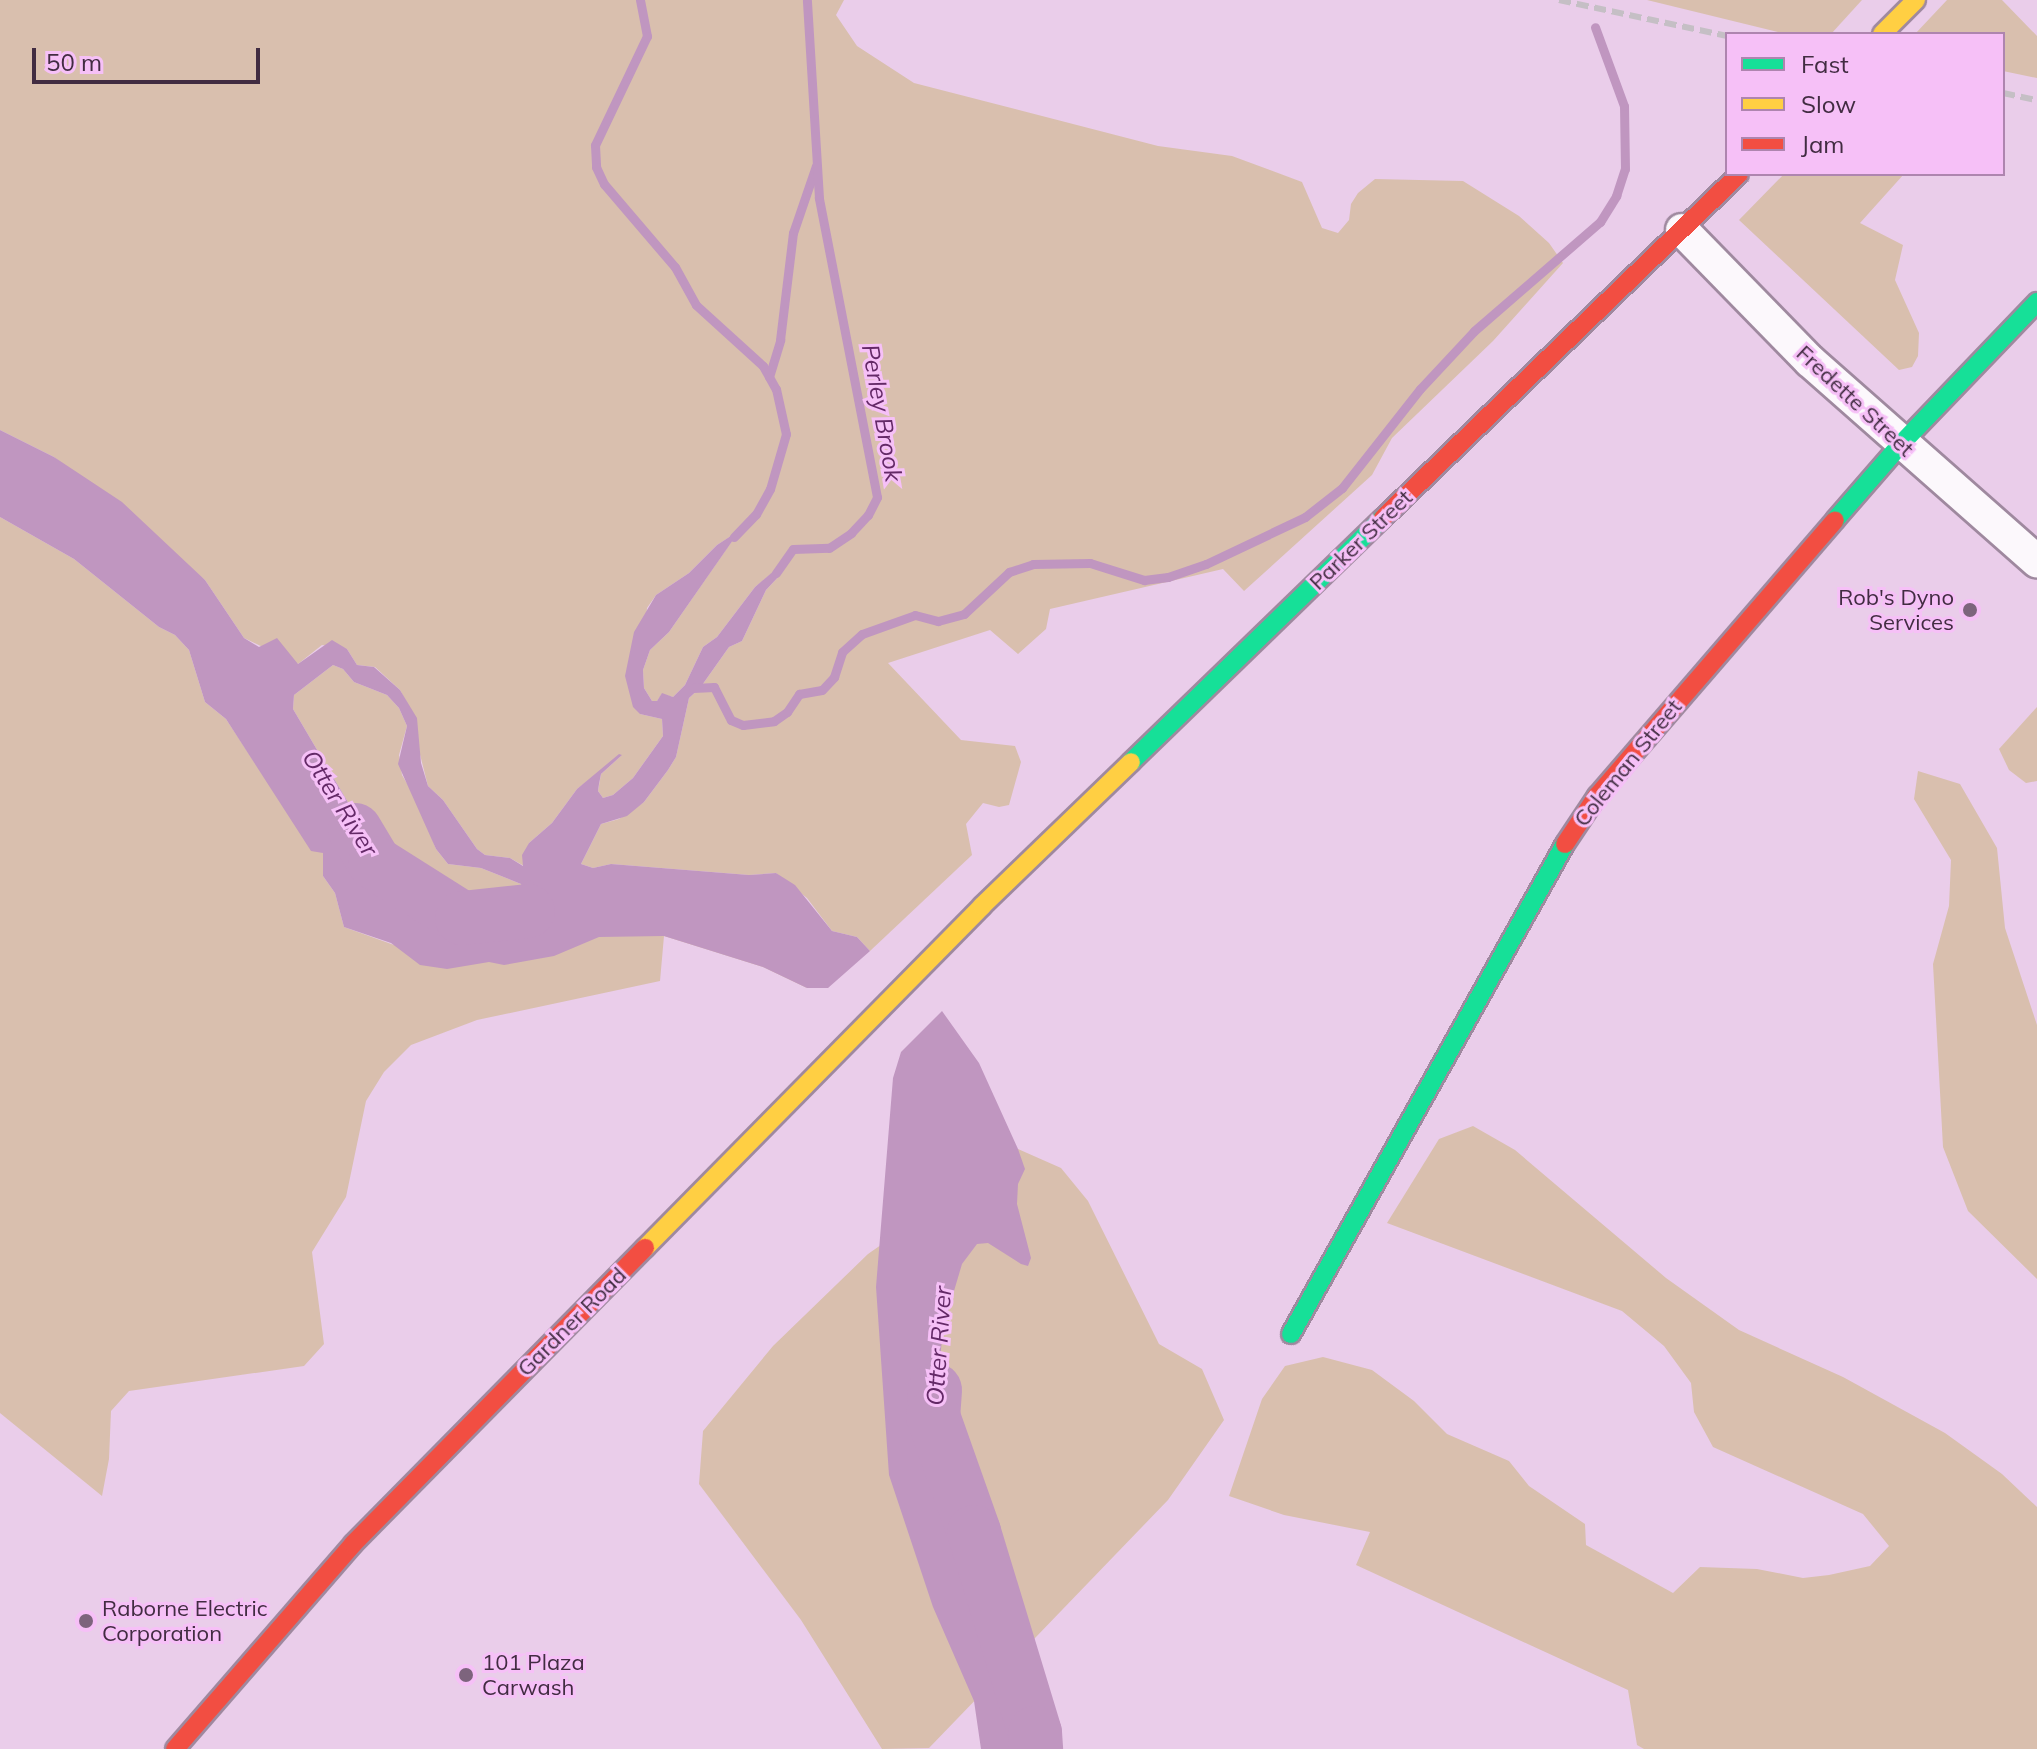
<!DOCTYPE html>
<html>
<head>
<meta charset="utf-8">
<style>
  body { margin:0 }
  #map { position:relative; width:2037px; height:1749px; overflow:hidden; background:#eacdea; font-family:Mulish,sans-serif }
  div>[style] { position:absolute }
  [style*='--x'] { left:calc(var(--x)*1px); top:calc(var(--y)*1px); width:calc(var(--w)*1px); rotate:calc(var(--a)*1deg) }
  .green>* { inset:0; background:#d9bfae }
  .water>* { inset:0; background:#c096c0 }
  .stream>* { height:9px; margin:-4.5px; padding:0 4.5px; transform-origin:4.5px; border-radius:4.5px; background:#c096c0 }
  .river>* { height:54px; margin:-27px; padding:0 27px; transform-origin:27px; border-radius:27px; background:#c096c0 }
  .roads { filter:drop-shadow(2px 0 #9f899f) drop-shadow(-2px 0 #9f899f) drop-shadow(0 2px #9f899f) drop-shadow(0 -2px #9f899f) }
  .street>* { height:32px; margin:-16px; padding:0 16px; transform-origin:16px; border-radius:16px; background:#fcf8fc }
  .fast>* { height:18px; margin:-9px; padding:0 9px; transform-origin:9px; border-radius:9px; background:#16e098 }
  .slow>* { height:18px; margin:-9px; padding:0 9px; transform-origin:9px; border-radius:9px; background:#ffcf43 }
  .jam>* { height:18px; margin:-9px; padding:0 9px; transform-origin:9px; border-radius:9px; background:#f24e42 }
  .rail>* { height:6px; margin-top:-3px; transform-origin:0; background:repeating-linear-gradient(90deg,#c5bfc5 0 12px,transparent 0 18px) }
  .dots>* { width:22px; height:22px; translate:-50% -50%; box-sizing:border-box; border:4px solid #f6c0f7; border-radius:50% }
  span { translate:-50% -50%; white-space:nowrap; text-align:center; line-height:1.15; -webkit-text-stroke:6px #f6c0f7; paint-order:stroke }
  .street-label { font-size:22px; color:#422c42 }
  .poi-label { font-size:22px; color:#422c42 }
  .right { translate:-100% -50%; text-align:right }
  .left { translate:0 -50%; text-align:left }
  .water-label { font-size:24px; color:#642967; font-style:italic }
  .legend { position:absolute; left:1725px; top:32px; width:280px; height:144px; box-sizing:border-box; background:#f6c0f7; border:2px solid #ae85af; margin:0; padding:10px 14px; list-style:none; font-size:24px; color:#422c42 }
  .legend li { display:flex; align-items:center; gap:16px; height:40px }
  .legend b { width:40px; border:2px solid #ae85af }
  .scale { position:absolute; left:32px; top:48px; width:228px; height:36px; box-sizing:border-box; border:4px solid #422c42; border-top:0; padding-left:10px; font-size:24px; line-height:28px; white-space:nowrap; color:#422c42; -webkit-text-stroke:6px #f6c0f7; paint-order:stroke }
</style>
</head>
<body>
<div id="map">
  <div class="green">
    <i style="clip-path:polygon(0 0,844px 0,836px 15px,857px 46px,914px 83px,1158px 146px,1232px 156px,1302px 182px,1322px 228px,1338px 233px,1349px 220px,1351px 204px,1358px 193px,1375px 179px,1463px 181px,1519px 216px,1549px 243px,1563px 263px,1493px 341px,1392px 438px,1372px 475px,1244px 591px,1223px 569px,1050px 609px,1046px 629px,1018px 654px,990px 630px,888px 663px,961px 740px,1015px 746px,1021px 762px,1009px 805px,999px 807px,983px 803px,966px 824px,972px 855px,870px 951px,857px 937px,832px 931px,807px 898px,776px 873px,749px 875px,611px 864px,593px 868px,581px 864px,601px 824px,619px 819px,644px 802px,668px 770px,676px 757px,689px 698px,700px 688px,729px 647px,742px 641px,766px 590px,782px 573px,788px 560px,755px 587px,717px 637px,703px 647px,685px 685px,673px 697px,662px 694px,657px 701px,652px 701px,644px 688px,643px 670px,650px 650px,669px 632px,739px 531px,717px 545px,689px 573px,656px 595px,647px 608px,640px 714px,662px 719px,663px 736px,633px 778px,613px 795px,603px 798px,598px 791px,601px 774px,622px 755px,577px 789px,552px 823px,529px 843px,524px 866px,510px 858px,485px 855px,477px 849px,443px 800px,428px 786px,407px 703px,400px 690px,375px 667px,357px 665px,347px 649px,322px 645px,298px 664px,244px 638px,205px 580px,54px 457px,0 430px)"></i>
    <i style="clip-path:polygon(1647px 0,1862px 0,1831px 34px,1786px 34px)"></i>
    <i style="clip-path:polygon(1947px 0,2002px 0,2037px 36px,2037px 78px,2003px 71px,2003px 34px,1915px 34px)"></i>
    <i style="clip-path:polygon(1784px 174px,1904px 174px,1860px 223px,1903px 245px,1895px 280px,1919px 333px,1918px 356px,1912px 367px,1899px 370px,1739px 220px)"></i>
    <i style="clip-path:polygon(0 517px,74px 559px,159px 627px,175px 635px,189px 650px,205px 702px,226px 719px,280px 801px,323px 853px,323px 876px,335px 893px,344px 927px,394px 945px,420px 897px,369px 838px,293px 709px,294px 695px,333px 665px,343px 669px,354px 682px,387px 695px,399px 708px,407px 726px,399px 755px,402px 775px,418px 802px,436px 849px,448px 864px,481px 868px,521px 884px,524px 894px,511px 906px,494px 910px,732px 904px,807px 988px,763px 967px,664px 936px,660px 981px,477px 1020px,411px 1045px,384px 1072px,366px 1101px,346px 1197px,312px 1252px,324px 1344px,304px 1366px,129px 1391px,111px 1411px,109px 1459px,102px 1496px,0 1413px)"></i>
    <i style="clip-path:polygon(2037px 707px,2037px 781px,2026px 783px,2009px 770px,1999px 749px)"></i>
    <i style="clip-path:polygon(1918px 771px,1960px 784px,1997px 848px,2005px 928px,2037px 1025px,2037px 1279px,1968px 1211px,1943px 1147px,1933px 964px,1949px 906px,1951px 860px,1914px 799px)"></i>
    <i style="clip-path:polygon(1473px 1126px,1515px 1150px,1666px 1278px,1739px 1330px,1843px 1377px,1945px 1433px,2002px 1474px,2037px 1507px,2037px 1749px,1644px 1749px,1637px 1745px,1628px 1690px,1356px 1565px,1370px 1532px,1284px 1515px,1229px 1496px,1262px 1399px,1285px 1366px,1323px 1357px,1372px 1370px,1414px 1401px,1447px 1434px,1509px 1461px,1529px 1486px,1585px 1524px,1586px 1545px,1673px 1593px,1700px 1567px,1757px 1569px,1803px 1578px,1829px 1575px,1870px 1566px,1889px 1546px,1863px 1514px,1713px 1447px,1694px 1412px,1691px 1383px,1664px 1346px,1622px 1311px,1387px 1223px,1439px 1139px)"></i>
    <i style="clip-path:polygon(1018px 1149px,1061px 1168px,1088px 1201px,1159px 1344px,1202px 1369px,1224px 1420px,1168px 1500px,929px 1748px,882px 1749px,801px 1620px,699px 1484px,703px 1431px,773px 1346px,868px 1254px)"></i>
  </div>
  <div class="water">
    <i style="clip-path:polygon(evenodd,0 430px,54px 457px,122px 502px,205px 580px,244px 638px,259px 647px,277px 638px,298px 664px,332px 640px,347px 649px,357px 665px,374px 667px,400px 690px,417px 718px,421px 763px,428px 786px,443px 800px,477px 849px,485px 855px,510px 858px,523px 866px,522px 855px,529px 843px,552px 823px,577px 789px,619px 754px,622px 755px,601px 774px,599px 784px,598px 791px,603px 798px,613px 795px,633px 778px,663px 736px,662px 719px,640px 714px,633px 707px,625px 676px,634px 632px,656px 595px,689px 573px,717px 545px,740px 530px,669px 632px,650px 650px,643px 670px,644px 688px,652px 701px,657px 701px,662px 693px,673px 697px,685px 685px,703px 647px,717px 637px,755px 587px,789px 558px,782px 573px,766px 590px,742px 641px,729px 647px,700px 688px,689px 698px,676px 757px,668px 770px,644px 802px,627px 816px,601px 824px,581px 864px,593px 868px,611px 864px,749px 875px,776px 873px,795px 885px,832px 931px,857px 937px,870px 951px,828px 988px,807px 988px,763px 967px,664px 936px,599px 937px,554px 956px,504px 965px,489px 962px,447px 969px,420px 965px,391px 943px,344px 927px,335px 893px,323px 876px,323px 853px,311px 851px,226px 719px,205px 702px,189px 650px,175px 635px,159px 627px,74px 559px,0 517px,0 430px,333px 665px,343px 669px,354px 682px,387px 695px,399px 708px,407px 726px,398px 764px,436px 849px,448px 864px,481px 868px,521px 884px,523px 894px,511px 906px,448px 914px,420px 897px,369px 838px,293px 709px,294px 695px,333px 665px)"></i>
    <i style="clip-path:polygon(942px 1011px,979px 1063px,1018px 1149px,1025px 1169px,1018px 1184px,1017px 1204px,1031px 1258px,1028px 1266px,1021px 1264px,988px 1243px,977px 1244px,962px 1264px,943px 1328px,939px 1371px,942px 1427px,956px 1495px,978px 1560px,1002px 1573px,1013px 1574px,1012px 1606px,1003px 1612px,1003px 1621px,1027px 1698px,1043px 1726px,1063px 1749px,981px 1749px,974px 1701px,933px 1607px,889px 1475px,876px 1287px,893px 1078px,901px 1052px)"></i>
  </div>
  <div class="stream">
    <i style="--x:640;--y:0;--w:37;--a:79"></i>
    <i style="--x:647;--y:36;--w:121;--a:115.5"></i>
    <i style="--x:595;--y:145;--w:22;--a:87"></i>
    <i style="--x:596;--y:167;--w:19;--a:65"></i>
    <i style="--x:604;--y:184;--w:109;--a:49.5"></i>
    <i style="--x:675;--y:267;--w:43;--a:61.1"></i>
    <i style="--x:696;--y:305;--w:91;--a:42.3"></i>
    <i style="--x:763;--y:366;--w:26;--a:61"></i>
    <i style="--x:776;--y:389;--w:46;--a:77.5"></i>
    <i style="--x:786;--y:434;--w:57;--a:106.2"></i>
    <i style="--x:770;--y:489;--w:29;--a:119"></i>
    <i style="--x:756;--y:514;--w:32;--a:134"></i>
    <i style="--x:769;--y:377;--w:39;--a:-73"></i>
    <i style="--x:780;--y:340;--w:108;--a:-83.1"></i>
    <i style="--x:793;--y:233;--w:71;--a:-71.1"></i>
    <i style="--x:776;--y:573;--w:29;--a:-55"></i>
    <i style="--x:793;--y:549;--w:36;--a:-2"></i>
    <i style="--x:829;--y:548;--w:27;--a:-34"></i>
    <i style="--x:851;--y:533;--w:25;--a:-47"></i>
    <i style="--x:868;--y:515;--w:20;--a:-63"></i>
    <i style="--x:877;--y:497;--w:305;--a:-101"></i>
    <i style="--x:819;--y:198;--w:198;--a:-93.5"></i>
    <i style="--x:693;--y:688;--w:21;--a:-3"></i>
    <i style="--x:714;--y:687;--w:37;--a:63"></i>
    <i style="--x:731;--y:720;--w:13;--a:23"></i>
    <i style="--x:743;--y:725;--w:31;--a:-7"></i>
    <i style="--x:774;--y:721;--w:16;--a:-35"></i>
    <i style="--x:787;--y:712;--w:22;--a:-56"></i>
    <i style="--x:799;--y:694;--w:23;--a:-10"></i>
    <i style="--x:822;--y:690;--w:18;--a:-47"></i>
    <i style="--x:834;--y:677;--w:26;--a:-72"></i>
    <i style="--x:842;--y:652;--w:27;--a:-42"></i>
    <i style="--x:862;--y:634;--w:56;--a:-19.7"></i>
    <i style="--x:915;--y:615;--w:24;--a:15"></i>
    <i style="--x:938;--y:621;--w:27;--a:-15"></i>
    <i style="--x:964;--y:614;--w:62;--a:-43"></i>
    <i style="--x:1009;--y:572;--w:25;--a:-18"></i>
    <i style="--x:1033;--y:564;--w:57;--a:-1"></i>
    <i style="--x:1090;--y:563;--w:57;--a:17.5"></i>
    <i style="--x:1144;--y:580;--w:24;--a:-7"></i>
    <i style="--x:1168;--y:577;--w:40;--a:-18.9"></i>
    <i style="--x:1206;--y:564;--w:110;--a:-25.4"></i>
    <i style="--x:1305;--y:517;--w:47;--a:-38.1"></i>
    <i style="--x:1342;--y:488;--w:126;--a:-51.8"></i>
    <i style="--x:1420;--y:389;--w:79;--a:-47"></i>
    <i style="--x:1474;--y:331;--w:167;--a:-40.9"></i>
    <i style="--x:1600;--y:222;--w:31;--a:-58"></i>
    <i style="--x:1616;--y:196;--w:28;--a:-72"></i>
    <i style="--x:1625;--y:169;--w:63;--a:-90.9"></i>
    <i style="--x:1624;--y:106;--w:84;--a:-110.2"></i>
    <i style="--x:501;--y:914;--w:41;--a:-47"></i>
  </div>
  <div class="river">
    <i style="--x:355;--y:830;--w:39;--a:59"></i>
    <i style="--x:375;--y:863;--w:103;--a:32.3"></i>
    <i style="--x:462;--y:918;--w:66;--a:-6.1"></i>
    <i style="--x:935;--y:1390;--w:26;--a:94"></i>
    <i style="--x:933;--y:1416;--w:123;--a:70.5"></i>
    <i style="--x:974;--y:1532;--w:210;--a:73.1"></i>
    <i style="--x:1035;--y:1733;--w:16;--a:86"></i>
  </div>
  <div class="roads">
    <div class="street">
      <i style="--x:1682;--y:230;--w:183;--a:45.7"></i>
      <i style="--x:1810;--y:361;--w:303;--a:41.4"></i>
    </div>
    <div class="fast">
      <i style="--x:1835;--y:520;--w:101;--a:-49"></i>
      <i style="--x:1901;--y:444;--w:197;--a:-46.2"></i>
      <i style="--x:1131;--y:762;--w:349;--a:-44.1"></i>
      <i style="--x:1291;--y:1334;--w:561;--a:-60.79"></i>
    </div>
    <div class="slow">
      <i style="--x:1882;--y:34;--w:48;--a:-45"></i>
      <i style="--x:645;--y:1248;--w:480;--a:-45.4"></i>
      <i style="--x:982;--y:906;--w:207;--a:-44"></i>
    </div>
    <div class="jam">
      <i style="--x:1382;--y:519;--w:496;--a:-44"></i>
      <i style="--x:1565;--y:844;--w:58;--a:-56.3"></i>
      <i style="--x:1597;--y:796;--w:364;--a:-49.2"></i>
      <i style="--x:175;--y:1749;--w:271;--a:-49"></i>
      <i style="--x:353;--y:1544;--w:416;--a:-45.4"></i>
    </div>
  </div>
  <div class="rail">
    <i style="--x:1559;--y:0;--w:172;--a:12.1"></i>
    <i style="--x:2003;--y:93;--w:35;--a:12"></i>
  </div>
  <div class="dots">
    <i style="left:1970px;top:610px;background:#7d647d"></i>
    <i style="left:86px;top:1621px;background:#7d647d"></i>
    <i style="left:466px;top:1675px;background:#7d647d"></i>
  </div>
  <div class="street-label">
    <span style="left:1855px;top:401px;rotate:43deg">Fredette Street</span>
    <span style="left:1361px;top:540px;rotate:-44deg">Parker Street</span>
    <span style="left:1628px;top:763px;rotate:-51deg">Coleman Street</span>
    <span style="left:572px;top:1322px;rotate:-45deg">Gardner Road</span>
  </div>
  <div class="poi-label">
    <span class="right" style="left:1954px;top:610px">Rob's Dyno<br>Services</span>
    <span class="left" style="left:102px;top:1621px">Raborne Electric<br>Corporation</span>
    <span class="left" style="left:482px;top:1675px">101 Plaza<br>Carwash</span>
  </div>
  <div class="water-label">
    <span style="left:882px;top:413px;rotate:80deg">Perley Brook</span>
    <span style="left:340px;top:803px;rotate:58deg">Otter River</span>
    <span style="left:939px;top:1346px;rotate:-86deg">Otter River</span>
  </div>
  <ul class="legend">
  <li><b style="height:10px;background:#16e098"></b>Fast</li>
  <li><b style="height:10px;background:#ffcf43"></b>Slow</li>
  <li><b style="height:10px;background:#f24e42"></b>Jam</li>
  </ul>
  <div class="scale">50 m</div>
</div>
</body>
</html>
